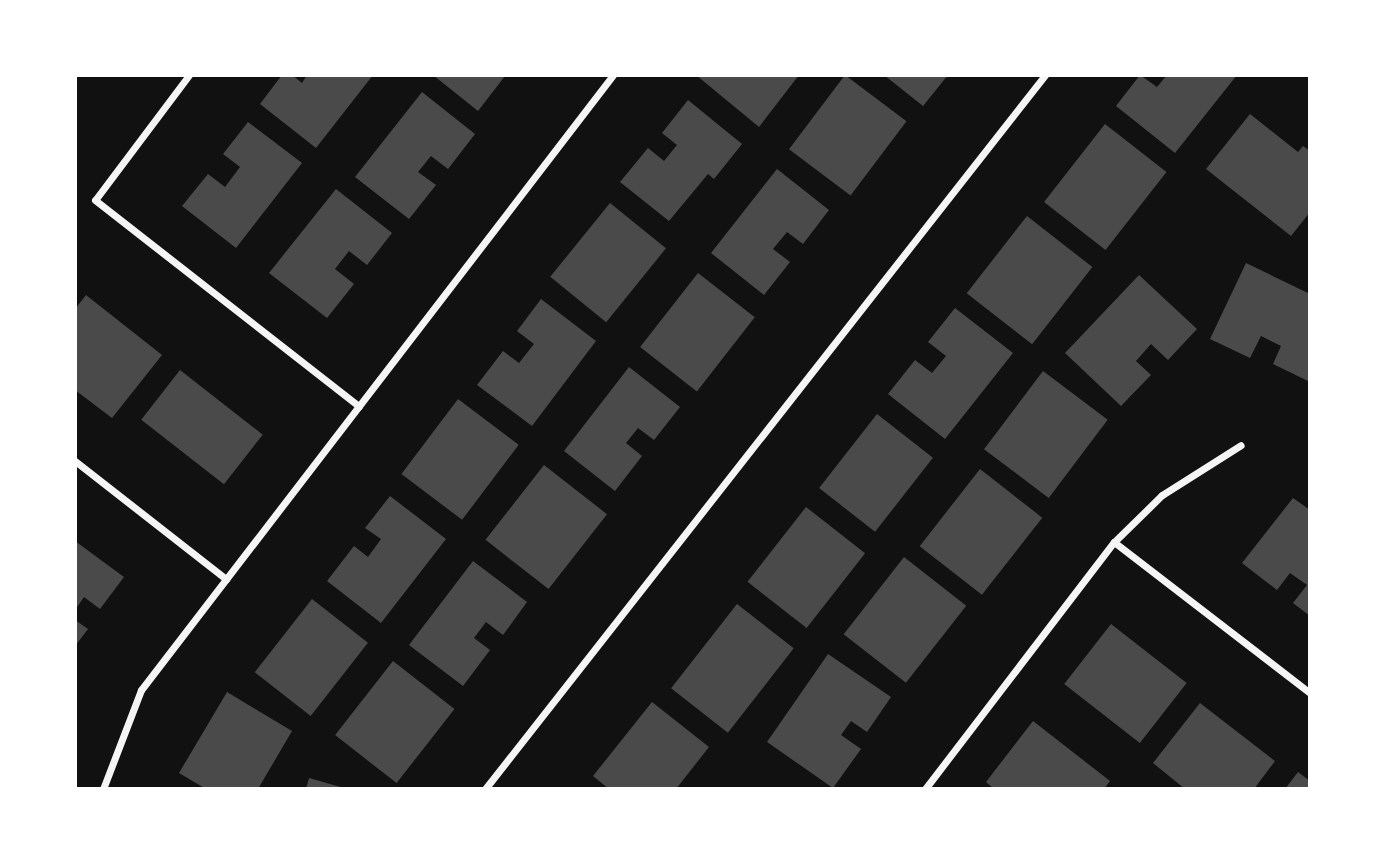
<!DOCTYPE html>
<html>
<head>
<meta charset="utf-8">
<style>
  body { margin:0 }
  #map { position:relative; width:1385px; height:864px; overflow:hidden; background:#111; font-family:Bitter,serif }
  div>[style] { position:absolute }
  [style*='--x'] { left:calc(var(--x)*1px); top:calc(var(--y)*1px); width:calc(var(--w)*1px); rotate:calc(var(--a)*1deg) }
  .building>* { inset:0; background:#4a4a4a; transform-origin:0 0 }
  .minor>* { height:7px; margin:-3.5px; padding:0 3.5px; transform-origin:3.5px; border-radius:3.5px; background:#f5f5f5 }
  span { translate:-50% -50%; white-space:nowrap; text-align:center; line-height:1.15; -webkit-text-stroke:5px #fff; paint-order:stroke }
  .frame { position:absolute; inset:0; border:77px solid #fff; pointer-events:none }
</style>
</head>
<body>
<div id="map">
  <div class="building">
    <i style="clip-path:polygon(282px 75px,292px 75px,302px 83px,307px 75px,373px 75px,316px 148px,260px 104px)"></i>
    <i style="clip-path:polygon(433px 75px,504px 75px,505px 76px,478px 111px)"></i>
    <i style="clip-path:polygon(696px 75px,799px 75px,759px 127px)"></i>
    <i style="left:845px;top:75px;width:77px;height:93px;rotate:37deg"></i>
    <i style="clip-path:polygon(884px 75px,948px 75px,923px 106px)"></i>
    <i style="clip-path:polygon(1140px 75px,1157px 87px,1167px 75px,1237px 75px,1175px 153px,1116px 106px)"></i>
    <i style="clip-path:polygon(422px 92px,475px 134px,448px 169px,431px 156px,418px 172px,436px 185px,409px 219px,355px 177px)"></i>
    <i style="clip-path:polygon(688px 100px,742px 144px,714px 179px,708px 174px,669px 221px,620px 182px,648px 148px,664px 161px,677px 145px,662px 133px)"></i>
    <i style="clip-path:polygon(1250px 114px,1298px 152px,1303px 146px,1310px 151px,1310px 212px,1291px 236px,1206px 169px)"></i>
    <i style="clip-path:polygon(248px 122px,302px 163px,236px 248px,182px 206px,208px 174px,225px 187px,240px 167px,223px 154px)"></i>
    <i style="left:1105px;top:124px;width:78px;height:99px;rotate:38deg"></i>
    <i style="clip-path:polygon(777px 169px,829px 210px,803px 244px,787px 232px,773px 249px,790px 262px,764px 295px,711px 253px)"></i>
    <i style="clip-path:polygon(336px 189px,392px 233px,367px 265px,349px 251px,335px 269px,354px 284px,327px 318px,269px 273px)"></i>
    <i style="left:610px;top:203px;width:72px;height:95px;rotate:39deg"></i>
    <i style="left:1027px;top:216px;width:83px;height:98px;rotate:38deg"></i>
    <i style="clip-path:polygon(1246px 263px,1310px 294px,1310px 382px,1273px 364px,1281px 346px,1261px 336px,1250px 358px,1210px 339px)"></i>
    <i style="left:698px;top:273px;width:72px;height:94px;rotate:38deg"></i>
    <i style="clip-path:polygon(1139px 275px,1197px 329px,1168px 360px,1151px 344px,1136px 361px,1151px 375px,1121px 406px,1065px 353px)"></i>
    <i style="clip-path:polygon(86px 295px,162px 355px,112px 418px,75px 390px,75px 309px)"></i>
    <i style="clip-path:polygon(541px 299px,596px 341px,532px 426px,477px 385px,503px 351px,519px 363px,534px 344px,517px 331px)"></i>
    <i style="clip-path:polygon(955px 308px,1013px 353px,945px 439px,888px 394px,915px 360px,932px 373px,946px 356px,928px 342px)"></i>
    <i style="clip-path:polygon(629px 367px,680px 407px,654px 440px,638px 428px,626px 443px,642px 456px,615px 491px,564px 451px)"></i>
    <i style="left:180px;top:370px;width:105px;height:63px;rotate:38deg"></i>
    <i style="left:1043px;top:371px;width:81px;height:98px;rotate:37deg"></i>
    <i style="left:458px;top:399px;width:76px;height:94px;rotate:37deg"></i>
    <i style="left:877px;top:414px;width:71px;height:94px;rotate:38deg"></i>
    <i style="left:544px;top:465px;width:80px;height:95px;rotate:38deg"></i>
    <i style="left:980px;top:469px;width:79px;height:98px;rotate:38deg"></i>
    <i style="clip-path:polygon(390px 496px,446px 539px,381px 623px,327px 581px,354px 546px,368px 557px,381px 539px,365px 528px)"></i>
    <i style="clip-path:polygon(1293px 498px,1310px 510px,1310px 616px,1293px 603px,1307px 585px,1290px 573px,1277px 590px,1242px 563px)"></i>
    <i style="left:806px;top:507px;width:75px;height:95px;rotate:38deg"></i>
    <i style="clip-path:polygon(75px 541px,124px 577px,100px 609px,84px 597px,75px 610px)"></i>
    <i style="left:904px;top:557px;width:79px;height:98px;rotate:38deg"></i>
    <i style="clip-path:polygon(473px 561px,527px 602px,503px 635px,486px 622px,474px 638px,490px 650px,463px 686px,409px 645px)"></i>
    <i style="left:312px;top:599px;width:71px;height:93px;rotate:38deg"></i>
    <i style="left:737px;top:604px;width:72px;height:107px;rotate:38deg"></i>
    <i style="clip-path:polygon(75px 620px,88px 629px,75px 646px)"></i>
    <i style="left:1111px;top:624px;width:96px;height:76px;rotate:38deg"></i>
    <i style="clip-path:polygon(828px 654px,891px 697px,867px 732px,851px 721px,841px 735px,861px 749px,833px 788px,767px 742px)"></i>
    <i style="left:393px;top:661px;width:78px;height:94px;rotate:38deg"></i>
    <i style="clip-path:polygon(227px 692px,292px 731px,258px 789px,206px 789px,179px 773px)"></i>
    <i style="clip-path:polygon(652px 702px,709px 747px,676px 789px,609px 789px,593px 776px)"></i>
    <i style="clip-path:polygon(1200px 703px,1275px 761px,1254px 789px,1185px 789px,1153px 763px)"></i>
    <i style="clip-path:polygon(1033px 721px,1110px 781px,1104px 789px,994px 789px,986px 782px)"></i>
    <i style="clip-path:polygon(1298px 772px,1310px 781px,1310px 789px,1285px 789px)"></i>
    <i style="clip-path:polygon(309px 778px,344px 788px,344px 789px,306px 789px)"></i>
  </div>
  <div class="minor">
    <i style="--x:189;--y:75;--w:156;--a:126.9"></i>
    <i style="--x:95;--y:200;--w:335;--a:38"></i>
    <i style="--x:75;--y:461;--w:192;--a:38"></i>
    <i style="--x:1114;--y:542;--w:247;--a:37.6"></i>
    <i style="--x:103;--y:789;--w:106;--a:-69"></i>
    <i style="--x:141;--y:690;--w:775;--a:-52.49"></i>
    <i style="--x:485;--y:789;--w:907;--a:-51.89"></i>
    <i style="--x:925;--y:789;--w:311;--a:-52.6"></i>
    <i style="--x:1114;--y:542;--w:67;--a:-44.4"></i>
    <i style="--x:1162;--y:495;--w:93;--a:-32.3"></i>
  </div>
  <div class="frame"></div>
</div>
</body>
</html>
